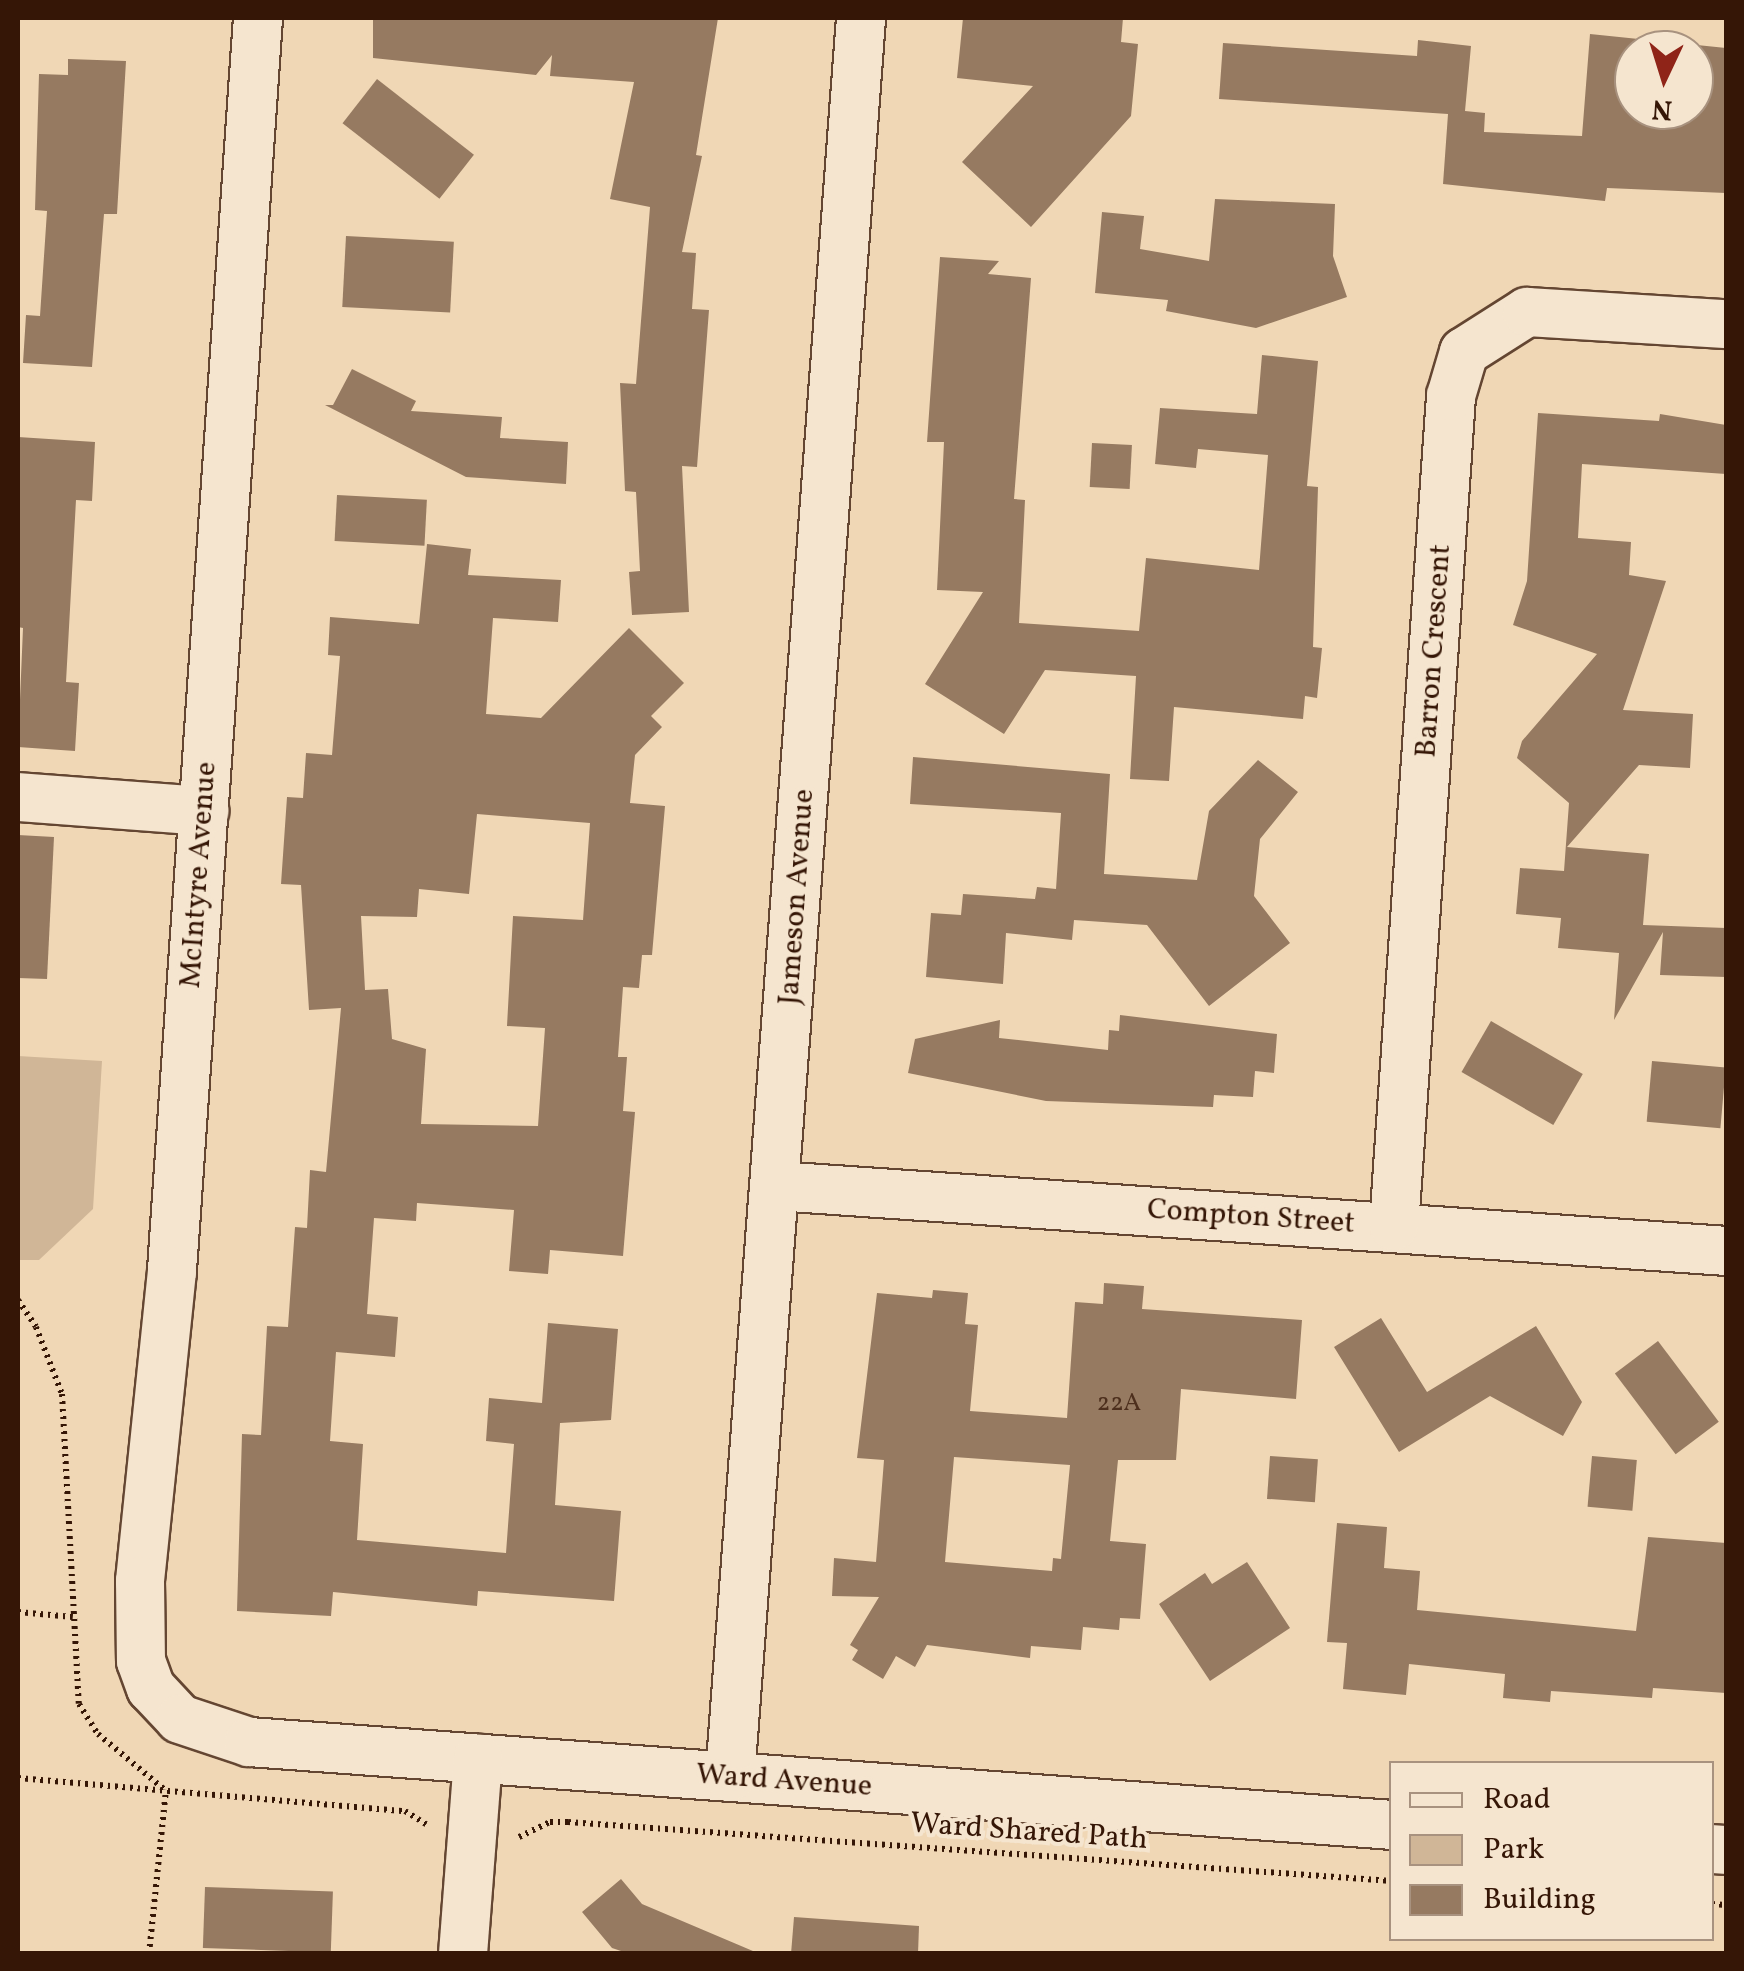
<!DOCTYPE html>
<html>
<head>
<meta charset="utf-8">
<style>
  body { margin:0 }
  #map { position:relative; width:1744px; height:1971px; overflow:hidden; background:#f0d7b5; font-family:Vollkorn,serif }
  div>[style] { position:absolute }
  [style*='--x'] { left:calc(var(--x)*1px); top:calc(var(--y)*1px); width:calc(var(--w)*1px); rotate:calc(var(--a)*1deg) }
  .green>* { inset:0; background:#d0b697 }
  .building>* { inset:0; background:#967a61; transform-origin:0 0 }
  .path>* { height:6px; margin-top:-3px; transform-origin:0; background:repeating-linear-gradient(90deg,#351606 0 2.5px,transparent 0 7.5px) }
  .roads { filter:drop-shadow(2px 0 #644632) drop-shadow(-2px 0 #644632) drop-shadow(0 2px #644632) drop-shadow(0 -2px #644632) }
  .minor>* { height:48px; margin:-24px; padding:0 24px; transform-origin:24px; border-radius:24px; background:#f5e5cf }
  span { translate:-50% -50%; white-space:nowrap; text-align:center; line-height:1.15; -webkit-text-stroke:8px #f5e5cf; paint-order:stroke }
  .number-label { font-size:25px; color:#4d2f1d }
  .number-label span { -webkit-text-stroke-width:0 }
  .street-label { font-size:30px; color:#351606 }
  .frame { position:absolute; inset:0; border:20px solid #351606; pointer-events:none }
  .legend { position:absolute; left:1389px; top:1761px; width:325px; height:180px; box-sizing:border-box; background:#f5e5cf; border:2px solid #a8927f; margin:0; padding:12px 18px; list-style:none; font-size:30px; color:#351606 }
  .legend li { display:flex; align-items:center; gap:20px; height:50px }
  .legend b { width:50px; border:2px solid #a8927f }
  .north { position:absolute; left:1614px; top:30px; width:100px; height:100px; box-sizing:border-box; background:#f5e5cf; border:2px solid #a8927f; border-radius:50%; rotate:184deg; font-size:28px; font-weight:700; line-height:40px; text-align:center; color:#351606 }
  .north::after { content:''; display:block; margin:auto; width:35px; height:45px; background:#8f2418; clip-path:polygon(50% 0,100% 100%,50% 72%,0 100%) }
</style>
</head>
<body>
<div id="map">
  <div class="green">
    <i style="clip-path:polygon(18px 1056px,102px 1061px,93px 1209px,39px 1260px,18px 1260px)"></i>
  </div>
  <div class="building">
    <i style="clip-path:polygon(373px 18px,718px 18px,696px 155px,702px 156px,682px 252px,696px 253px,692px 309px,709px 310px,697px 467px,682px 466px,689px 612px,632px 615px,629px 572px,640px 571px,636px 492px,625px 491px,620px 383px,636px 384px,650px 207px,610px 199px,634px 82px,550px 76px,552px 55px,536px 75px,373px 58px)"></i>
    <i style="clip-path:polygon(963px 18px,1123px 18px,1121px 42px,1138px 44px,1131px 116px,1031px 227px,962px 162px,1033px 86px,957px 78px)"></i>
    <i style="clip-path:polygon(evenodd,1590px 34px,1726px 48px,1726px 193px,1607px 188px,1605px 201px,1443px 184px,1448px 114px,1219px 99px,1223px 43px,1417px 56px,1418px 40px,1471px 46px,1465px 111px,1485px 113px,1484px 132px,1582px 136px,1590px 34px,1634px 50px,1694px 50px,1694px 110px,1634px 110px,1634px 50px)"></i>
    <i style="clip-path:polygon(68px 59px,126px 61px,117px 214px,104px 214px,92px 367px,23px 363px,26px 315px,40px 316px,47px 211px,35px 210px,39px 74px,68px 75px)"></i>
    <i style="left:377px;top:79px;width:123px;height:56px;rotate:38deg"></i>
    <i style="clip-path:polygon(1215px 199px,1335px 204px,1333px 256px,1347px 297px,1256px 328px,1166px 311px,1168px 300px,1095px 293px,1102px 212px,1144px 216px,1140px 249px,1209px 261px)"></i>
    <i style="left:346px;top:236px;width:108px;height:71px;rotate:3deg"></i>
    <i style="clip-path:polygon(940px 257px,999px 261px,988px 274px,1031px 278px,1014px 499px,1025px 500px,1019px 623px,1139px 631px,1146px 558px,1259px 570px,1268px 455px,1198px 449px,1196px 468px,1155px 464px,1160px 408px,1257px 414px,1262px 355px,1318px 361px,1307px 486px,1318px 487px,1313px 647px,1322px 648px,1317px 698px,1305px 696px,1303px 719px,1174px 707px,1169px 781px,1130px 779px,1136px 676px,1045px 670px,1004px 734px,925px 684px,983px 592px,937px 590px,944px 442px,927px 442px)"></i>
    <i style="clip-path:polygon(352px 369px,416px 401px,411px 411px,502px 417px,500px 438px,568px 442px,566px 484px,466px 477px,325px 405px,333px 405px)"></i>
    <i style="clip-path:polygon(1538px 413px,1659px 421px,1660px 414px,1726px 425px,1726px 474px,1582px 464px,1578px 538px,1631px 542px,1629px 575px,1666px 581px,1623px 710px,1693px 714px,1690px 768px,1639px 765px,1567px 847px,1649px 854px,1643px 925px,1726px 928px,1726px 977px,1660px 975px,1663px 932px,1614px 1020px,1619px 953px,1558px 948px,1561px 918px,1516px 914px,1520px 868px,1564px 871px,1569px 803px,1517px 758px,1522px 741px,1597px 654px,1513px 625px,1527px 581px)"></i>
    <i style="clip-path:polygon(18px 437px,95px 442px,92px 501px,76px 500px,66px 682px,79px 683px,75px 751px,18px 747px,23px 628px,18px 627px)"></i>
    <i style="left:1092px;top:443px;width:40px;height:44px;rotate:3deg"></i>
    <i style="left:337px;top:495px;width:90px;height:46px;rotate:3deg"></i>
    <i style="clip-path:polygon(evenodd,427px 544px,471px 549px,468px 575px,561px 580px,558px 622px,493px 618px,486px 714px,541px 718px,629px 628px,684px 683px,651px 716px,662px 727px,635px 755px,630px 803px,665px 806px,652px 955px,642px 955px,639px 988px,623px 987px,618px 1057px,627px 1057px,623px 1111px,635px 1112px,623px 1256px,550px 1250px,548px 1274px,509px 1271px,514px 1210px,417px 1203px,416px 1221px,374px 1218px,367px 1314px,398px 1317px,395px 1357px,336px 1352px,330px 1441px,363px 1444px,357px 1540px,506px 1553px,514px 1444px,486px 1441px,489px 1398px,542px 1403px,548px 1323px,618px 1329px,611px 1420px,560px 1423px,555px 1505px,621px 1511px,614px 1601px,478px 1591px,477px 1606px,333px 1592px,331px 1616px,237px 1611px,242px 1434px,261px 1435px,267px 1326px,288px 1327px,295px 1227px,307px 1228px,310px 1170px,326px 1172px,341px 1008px,309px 1010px,301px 885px,281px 884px,287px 797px,303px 798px,306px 753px,332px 755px,340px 656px,328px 655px,330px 617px,419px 624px,427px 544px,477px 814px,590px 823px,583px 920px,513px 916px,507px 1026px,545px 1028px,538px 1126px,421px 1124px,426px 1049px,392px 1039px,388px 989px,365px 990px,361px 916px,417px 917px,419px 889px,469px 894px,477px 814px)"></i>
    <i style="clip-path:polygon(913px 757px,1110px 774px,1104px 874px,1197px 880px,1209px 811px,1258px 760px,1298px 792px,1260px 839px,1254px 896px,1290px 943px,1209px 1006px,1147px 925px,1074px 920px,1072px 940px,1006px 933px,1003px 984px,926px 977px,931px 913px,961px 915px,963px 894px,1035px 899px,1037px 887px,1056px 889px,1061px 813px,910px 804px)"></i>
    <i style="clip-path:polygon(18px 835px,54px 837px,47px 979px,18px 978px)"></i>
    <i style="clip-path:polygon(1120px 1015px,1277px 1034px,1274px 1073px,1255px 1071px,1253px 1097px,1214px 1095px,1213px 1107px,1046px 1101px,908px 1073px,915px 1039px,1000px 1020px,999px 1038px,1108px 1050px,1109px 1030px,1119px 1031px)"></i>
    <i style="left:1491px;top:1021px;width:106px;height:59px;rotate:30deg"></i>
    <i style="left:1652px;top:1061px;width:74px;height:61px;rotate:5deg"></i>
    <i style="clip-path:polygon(evenodd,1104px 1283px,1144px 1286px,1142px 1309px,1302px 1320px,1296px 1399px,1181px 1389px,1176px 1460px,1118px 1460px,1110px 1541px,1146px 1544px,1140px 1619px,1120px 1618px,1119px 1630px,1083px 1627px,1081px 1650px,1031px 1646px,1030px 1658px,927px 1645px,915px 1667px,896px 1656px,883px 1679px,852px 1660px,858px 1650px,850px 1645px,879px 1597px,832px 1596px,834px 1558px,876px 1562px,884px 1460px,857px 1458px,877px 1293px,932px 1298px,933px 1290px,968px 1293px,965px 1324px,978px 1325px,970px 1411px,1067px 1418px,1075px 1302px,1103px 1304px,1104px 1283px,954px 1457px,1070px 1465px,1061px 1559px,1053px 1558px,1052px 1571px,945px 1562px,954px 1457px)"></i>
    <i style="clip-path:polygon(1381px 1318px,1427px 1392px,1536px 1326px,1582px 1402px,1563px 1436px,1490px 1396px,1399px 1452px,1334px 1347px)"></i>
    <i style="left:1658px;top:1341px;width:101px;height:54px;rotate:53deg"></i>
    <i style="left:1270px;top:1456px;width:48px;height:43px;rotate:4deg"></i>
    <i style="left:1592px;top:1456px;width:45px;height:51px;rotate:5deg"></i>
    <i style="clip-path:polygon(1337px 1523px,1387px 1527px,1384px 1568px,1420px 1571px,1417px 1610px,1636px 1631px,1648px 1537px,1726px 1543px,1726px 1693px,1653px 1688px,1652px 1698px,1551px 1691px,1550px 1702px,1503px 1698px,1505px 1674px,1409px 1664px,1406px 1695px,1343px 1689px,1347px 1643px,1327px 1642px)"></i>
    <i style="clip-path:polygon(1247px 1562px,1290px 1628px,1210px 1681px,1159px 1604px,1205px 1573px,1212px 1584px)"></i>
    <i style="clip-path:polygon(621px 1879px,642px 1904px,760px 1954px,630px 1954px,612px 1948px,582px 1912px)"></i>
    <i style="left:205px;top:1887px;width:128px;height:61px;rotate:2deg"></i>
    <i style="clip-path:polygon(794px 1917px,919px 1926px,918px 1954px,791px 1954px)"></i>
  </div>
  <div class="path">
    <i style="--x:18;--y:1300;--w:32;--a:56"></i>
    <i style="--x:36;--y:1327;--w:72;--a:68.8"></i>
    <i style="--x:62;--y:1394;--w:310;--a:86.9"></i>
    <i style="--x:79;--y:1704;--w:36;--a:58"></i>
    <i style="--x:98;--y:1734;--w:87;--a:39.9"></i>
    <i style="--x:18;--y:1612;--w:55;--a:5.2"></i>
    <i style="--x:18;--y:1778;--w:388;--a:4.9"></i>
    <i style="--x:405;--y:1811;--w:25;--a:32"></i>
    <i style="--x:519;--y:1837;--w:34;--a:-26"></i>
    <i style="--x:550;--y:1822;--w:18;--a:0"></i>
    <i style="--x:568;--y:1822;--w:826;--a:4.1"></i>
    <i style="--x:1712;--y:1904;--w:14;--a:4"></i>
    <i style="--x:149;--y:1954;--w:165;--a:-84.1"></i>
  </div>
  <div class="roads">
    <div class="minor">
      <i style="--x:258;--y:18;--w:1256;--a:93.93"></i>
      <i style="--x:172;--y:1271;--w:312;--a:95.9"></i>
      <i style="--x:140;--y:1581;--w:80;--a:89.3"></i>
      <i style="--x:141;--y:1661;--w:29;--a:70"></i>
      <i style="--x:151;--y:1688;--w:42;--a:46.9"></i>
      <i style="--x:180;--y:1719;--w:73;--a:18.4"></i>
      <i style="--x:249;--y:1742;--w:1146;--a:4.15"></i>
      <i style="--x:18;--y:797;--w:187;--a:4.3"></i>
      <i style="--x:776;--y:1186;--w:952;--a:3.91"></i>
      <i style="--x:1394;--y:1226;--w:832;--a:-86.07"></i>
      <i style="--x:1451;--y:396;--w:46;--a:-73.5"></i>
      <i style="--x:1464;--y:352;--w:75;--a:-32.4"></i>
      <i style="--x:1527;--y:312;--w:199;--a:3.5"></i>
      <i style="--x:730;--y:1777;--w:1764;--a:-85.74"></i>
      <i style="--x:1712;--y:1849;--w:14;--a:4"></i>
      <i style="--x:463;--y:1954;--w:196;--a:-85.6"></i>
    </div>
  </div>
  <div class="number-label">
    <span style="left:1119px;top:1404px">22A</span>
  </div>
  <div class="street-label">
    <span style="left:1434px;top:651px;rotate:-86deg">Barron Crescent</span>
    <span style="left:199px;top:875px;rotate:-86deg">McIntyre Avenue</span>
    <span style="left:797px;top:897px;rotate:-86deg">Jameson Avenue</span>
    <span style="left:1251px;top:1217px;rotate:4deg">Compton Street</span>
    <span style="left:784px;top:1781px;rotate:4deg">Ward Avenue</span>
    <span style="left:1029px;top:1832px;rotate:4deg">Ward Shared Path</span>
  </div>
  <div class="frame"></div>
  <ul class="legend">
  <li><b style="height:12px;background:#f5e5cf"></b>Road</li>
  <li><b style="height:28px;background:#d0b697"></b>Park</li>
  <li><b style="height:28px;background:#967a61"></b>Building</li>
  </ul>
  <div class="north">N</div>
</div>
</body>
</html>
